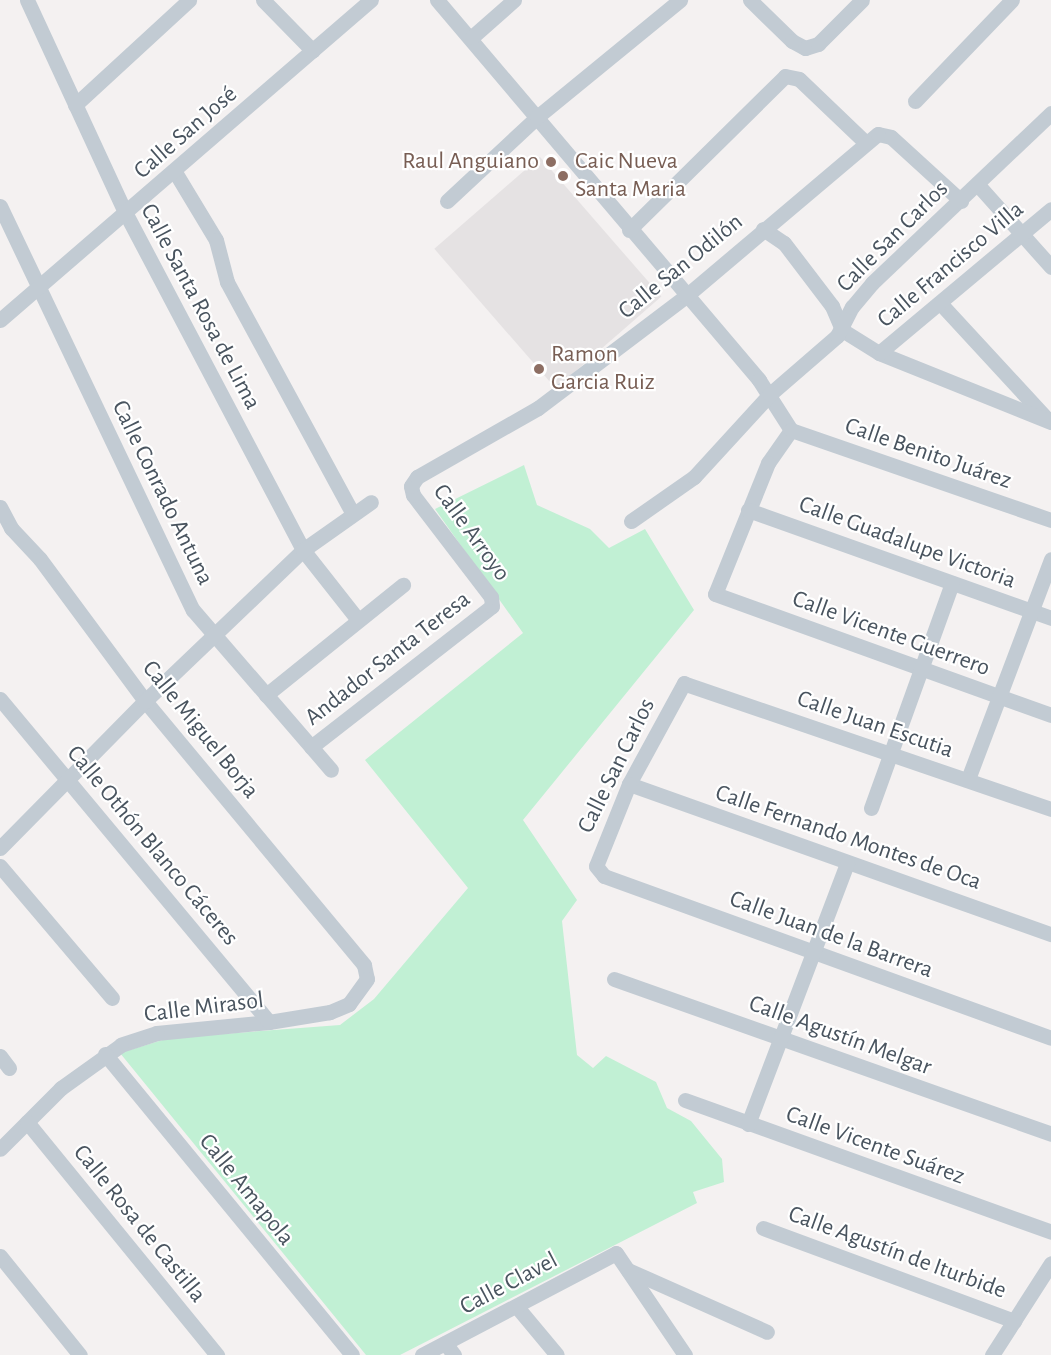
<!DOCTYPE html>
<html>
<head>
<meta charset="utf-8">
<style>
  body { margin:0 }
  #map { position:relative; width:1051px; height:1355px; overflow:hidden; background:#f4f1f1; font-family:"Alegreya Sans",sans-serif }
  div>[style] { position:absolute }
  [style*='--x'] { left:calc(var(--x)*1px); top:calc(var(--y)*1px); width:calc(var(--w)*1px); rotate:calc(var(--a)*1deg) }
  .education>* { inset:0; background:#e5e2e3; transform-origin:0 0 }
  .green>* { inset:0; background:#c1f0d4 }
  .minor>* { height:15px; margin:-7.5px; padding:0 7.5px; transform-origin:7.5px; border-radius:7.5px; background:#c2cbd3 }
  .dots>* { width:16px; height:16px; translate:-50% -50%; box-sizing:border-box; border:3px solid #fff; border-radius:50% }
  span { translate:-50% -50%; white-space:nowrap; text-align:center; line-height:1.15; -webkit-text-stroke:4.5px #fff; paint-order:stroke }
  .street-label { font-size:24px; color:#49545f }
  .education-label { font-size:24px; color:#785e54 }
  .right { translate:-100% -50%; text-align:right }
  .left { translate:0 -50%; text-align:left }
</style>
</head>
<body>
<div id="map">
  <div class="education">
    <i style="left:540px;top:157px;width:185px;height:140px;rotate:49deg"></i>
  </div>
  <div class="green">
    <i style="clip-path:polygon(524px 465px,537px 505px,590px 529px,609px 548px,645px 529px,694px 610px,523px 820px,577px 900px,562px 921px,577px 1055px,593px 1068px,606px 1056px,656px 1082px,667px 1108px,691px 1121px,722px 1159px,724px 1182px,693px 1192px,697px 1203px,400px 1355px,366px 1355px,120px 1053px,169px 1038px,340px 1025px,374px 999px,468px 888px,365px 760px,523px 633px,435px 509px)"></i>
  </div>
  <div class="minor">
    <i style="--x:27;--y:0;--w:236;--a:65.2"></i>
    <i style="--x:126;--y:214;--w:380;--a:62.2"></i>
    <i style="--x:303;--y:550;--w:89;--a:51.8"></i>
    <i style="--x:263;--y:0;--w:71;--a:45.6"></i>
    <i style="--x:437;--y:0;--w:498;--a:49.7"></i>
    <i style="--x:759;--y:380;--w:59;--a:57.4"></i>
    <i style="--x:750;--y:0;--w:59;--a:44.3"></i>
    <i style="--x:792;--y:41;--w:15;--a:28"></i>
    <i style="--x:805;--y:48;--w:14;--a:-17"></i>
    <i style="--x:818;--y:44;--w:62;--a:-45"></i>
    <i style="--x:472;--y:37;--w:56;--a:-41.4"></i>
    <i style="--x:915;--y:101;--w:140;--a:-46.2"></i>
    <i style="--x:75;--y:105;--w:155;--a:-42.6"></i>
    <i style="--x:175;--y:172;--w:79;--a:58.9"></i>
    <i style="--x:216;--y:240;--w:43;--a:75.3"></i>
    <i style="--x:227;--y:282;--w:262;--a:61.5"></i>
    <i style="--x:978;--y:185;--w:110;--a:48.3"></i>
    <i style="--x:447;--y:201;--w:123;--a:-43"></i>
    <i style="--x:537;--y:117;--w:185;--a:-39.3"></i>
    <i style="--x:0;--y:206;--w:448;--a:64.5"></i>
    <i style="--x:193;--y:610;--w:211;--a:49.2"></i>
    <i style="--x:763;--y:229;--w:25;--a:34"></i>
    <i style="--x:784;--y:243;--w:79;--a:52.7"></i>
    <i style="--x:832;--y:306;--w:26;--a:67"></i>
    <i style="--x:629;--y:230;--w:219;--a:-44.6"></i>
    <i style="--x:785;--y:76;--w:14;--a:12"></i>
    <i style="--x:799;--y:79;--w:91;--a:43.7"></i>
    <i style="--x:940;--y:303;--w:156;--a:47.3"></i>
    <i style="--x:0;--y:320;--w:490;--a:-40.8"></i>
    <i style="--x:842;--y:330;--w:44;--a:31.9"></i>
    <i style="--x:879;--y:353;--w:185;--a:21.9"></i>
    <i style="--x:879;--y:353;--w:224;--a:-39.9"></i>
    <i style="--x:791;--y:430;--w:40;--a:124.9"></i>
    <i style="--x:768;--y:463;--w:141;--a:112"></i>
    <i style="--x:715;--y:594;--w:357;--a:19.8"></i>
    <i style="--x:791;--y:430;--w:275;--a:19.1"></i>
    <i style="--x:0;--y:507;--w:24;--a:62"></i>
    <i style="--x:11;--y:528;--w:42;--a:46.9"></i>
    <i style="--x:40;--y:559;--w:177;--a:53.5"></i>
    <i style="--x:145;--y:701;--w:343;--a:50.3"></i>
    <i style="--x:364;--y:965;--w:14;--a:78"></i>
    <i style="--x:367;--y:979;--w:31;--a:126"></i>
    <i style="--x:349;--y:1004;--w:21;--a:157"></i>
    <i style="--x:330;--y:1012;--w:62;--a:170.7"></i>
    <i style="--x:269;--y:1022;--w:113;--a:174.4"></i>
    <i style="--x:157;--y:1033;--w:38;--a:162"></i>
    <i style="--x:121;--y:1045;--w:74;--a:144.4"></i>
    <i style="--x:61;--y:1088;--w:86;--a:135"></i>
    <i style="--x:748;--y:510;--w:322;--a:19.6"></i>
    <i style="--x:631;--y:521;--w:77;--a:-34.9"></i>
    <i style="--x:694;--y:477;--w:113;--a:-47.5"></i>
    <i style="--x:770;--y:394;--w:89;--a:-40.9"></i>
    <i style="--x:837;--y:336;--w:33;--a:-63"></i>
    <i style="--x:852;--y:307;--w:31;--a:-50"></i>
    <i style="--x:872;--y:283;--w:247;--a:-43.5"></i>
    <i style="--x:266;--y:695;--w:176;--a:-38.8"></i>
    <i style="--x:0;--y:699;--w:420;--a:50.2"></i>
    <i style="--x:311;--y:747;--w:229;--a:-37.9"></i>
    <i style="--x:492;--y:606;--w:9;--a:-96"></i>
    <i style="--x:491;--y:597;--w:128;--a:-127.4"></i>
    <i style="--x:413;--y:495;--w:9;--a:-103"></i>
    <i style="--x:411;--y:486;--w:11;--a:-56"></i>
    <i style="--x:417;--y:477;--w:139;--a:-29.7"></i>
    <i style="--x:538;--y:408;--w:186;--a:-37.1"></i>
    <i style="--x:686;--y:296;--w:251;--a:-40.2"></i>
    <i style="--x:878;--y:134;--w:13;--a:13"></i>
    <i style="--x:891;--y:137;--w:95;--a:42.4"></i>
    <i style="--x:968;--y:779;--w:235;--a:-69.3"></i>
    <i style="--x:629;--y:784;--w:448;--a:19.6"></i>
    <i style="--x:871;--y:808;--w:239;--a:-70.2"></i>
    <i style="--x:1051;--y:809;--w:388;--a:-161.1"></i>
    <i style="--x:684;--y:683;--w:115;--a:118.6"></i>
    <i style="--x:629;--y:784;--w:88;--a:111.9"></i>
    <i style="--x:596;--y:866;--w:13;--a:51"></i>
    <i style="--x:604;--y:876;--w:475;--a:19.9"></i>
    <i style="--x:0;--y:848;--w:206;--a:-45.4"></i>
    <i style="--x:145;--y:701;--w:219;--a:-43.7"></i>
    <i style="--x:303;--y:550;--w:83;--a:-35.2"></i>
    <i style="--x:0;--y:866;--w:173;--a:49.7"></i>
    <i style="--x:614;--y:979;--w:464;--a:19.5"></i>
    <i style="--x:105;--y:1054;--w:389;--a:50.6"></i>
    <i style="--x:0;--y:1056;--w:15;--a:53"></i>
    <i style="--x:685;--y:1100;--w:389;--a:19.8"></i>
    <i style="--x:27;--y:1122;--w:301;--a:50.8"></i>
    <i style="--x:748;--y:1124;--w:279;--a:-69.2"></i>
    <i style="--x:763;--y:1228;--w:268;--a:20.3"></i>
    <i style="--x:0;--y:1256;--w:127;--a:51.1"></i>
    <i style="--x:628;--y:1270;--w:152;--a:24"></i>
    <i style="--x:517;--y:1307;--w:62;--a:50.2"></i>
    <i style="--x:445;--y:1343;--w:15;--a:53"></i>
    <i style="--x:422;--y:1355;--w:219;--a:-27.7"></i>
    <i style="--x:616;--y:1253;--w:123;--a:55.9"></i>
    <i style="--x:992;--y:1355;--w:109;--a:-57.3"></i>
  </div>
  <div class="dots">
    <i style="left:551px;top:162px;background:#8d6e63"></i>
    <i style="left:563px;top:176px;background:#8d6e63"></i>
    <i style="left:539px;top:369px;background:#8d6e63"></i>
  </div>
  <div class="street-label">
    <span style="left:186px;top:133px;rotate:-41deg">Calle San José</span>
    <span style="left:893px;top:237px;rotate:-45deg">Calle San Carlos</span>
    <span style="left:951px;top:265px;rotate:-40deg">Calle Francisco Villa</span>
    <span style="left:681px;top:267px;rotate:-39deg">Calle San Odilón</span>
    <span style="left:200px;top:307px;rotate:62deg">Calle Santa Rosa de Lima</span>
    <span style="left:928px;top:454px;rotate:19deg">Calle Benito Juárez</span>
    <span style="left:162px;top:493px;rotate:64deg">Calle Conrado Antuna</span>
    <span style="left:471px;top:533px;rotate:54deg">Calle Arroyo</span>
    <span style="left:907px;top:543px;rotate:20deg">Calle Guadalupe Victoria</span>
    <span style="left:891px;top:634px;rotate:20deg">Calle Vicente Guerrero</span>
    <span style="left:388px;top:659px;rotate:-38deg">Andador Santa Teresa</span>
    <span style="left:875px;top:725px;rotate:19deg">Calle Juan Escutia</span>
    <span style="left:200px;top:730px;rotate:51deg">Calle Miguel Borja</span>
    <span style="left:617px;top:766px;rotate:-64deg">Calle San Carlos</span>
    <span style="left:848px;top:838px;rotate:19deg">Calle Fernando Montes de Oca</span>
    <span style="left:152px;top:846px;rotate:50deg">Calle Othón Blanco Cáceres</span>
    <span style="left:831px;top:935px;rotate:20deg">Calle Juan de la Barrera</span>
    <span style="left:204px;top:1008px;rotate:-7deg">Calle Mirasol</span>
    <span style="left:840px;top:1036px;rotate:20deg">Calle Agustín Melgar</span>
    <span style="left:875px;top:1146px;rotate:20deg">Calle Vicente Suárez</span>
    <span style="left:246px;top:1190px;rotate:51deg">Calle Amapola</span>
    <span style="left:139px;top:1224px;rotate:51deg">Calle Rosa de Castilla</span>
    <span style="left:897px;top:1253px;rotate:20deg">Calle Agustín de Iturbide</span>
    <span style="left:509px;top:1284px;rotate:-28deg">Calle Clavel</span>
  </div>
  <div class="education-label">
    <span class="right" style="left:539px;top:162px">Raul Anguiano</span>
    <span class="left" style="left:575px;top:176px">Caic Nueva<br>Santa Maria</span>
    <span class="left" style="left:551px;top:369px">Ramon<br>Garcia Ruiz</span>
  </div>
</div>
</body>
</html>
